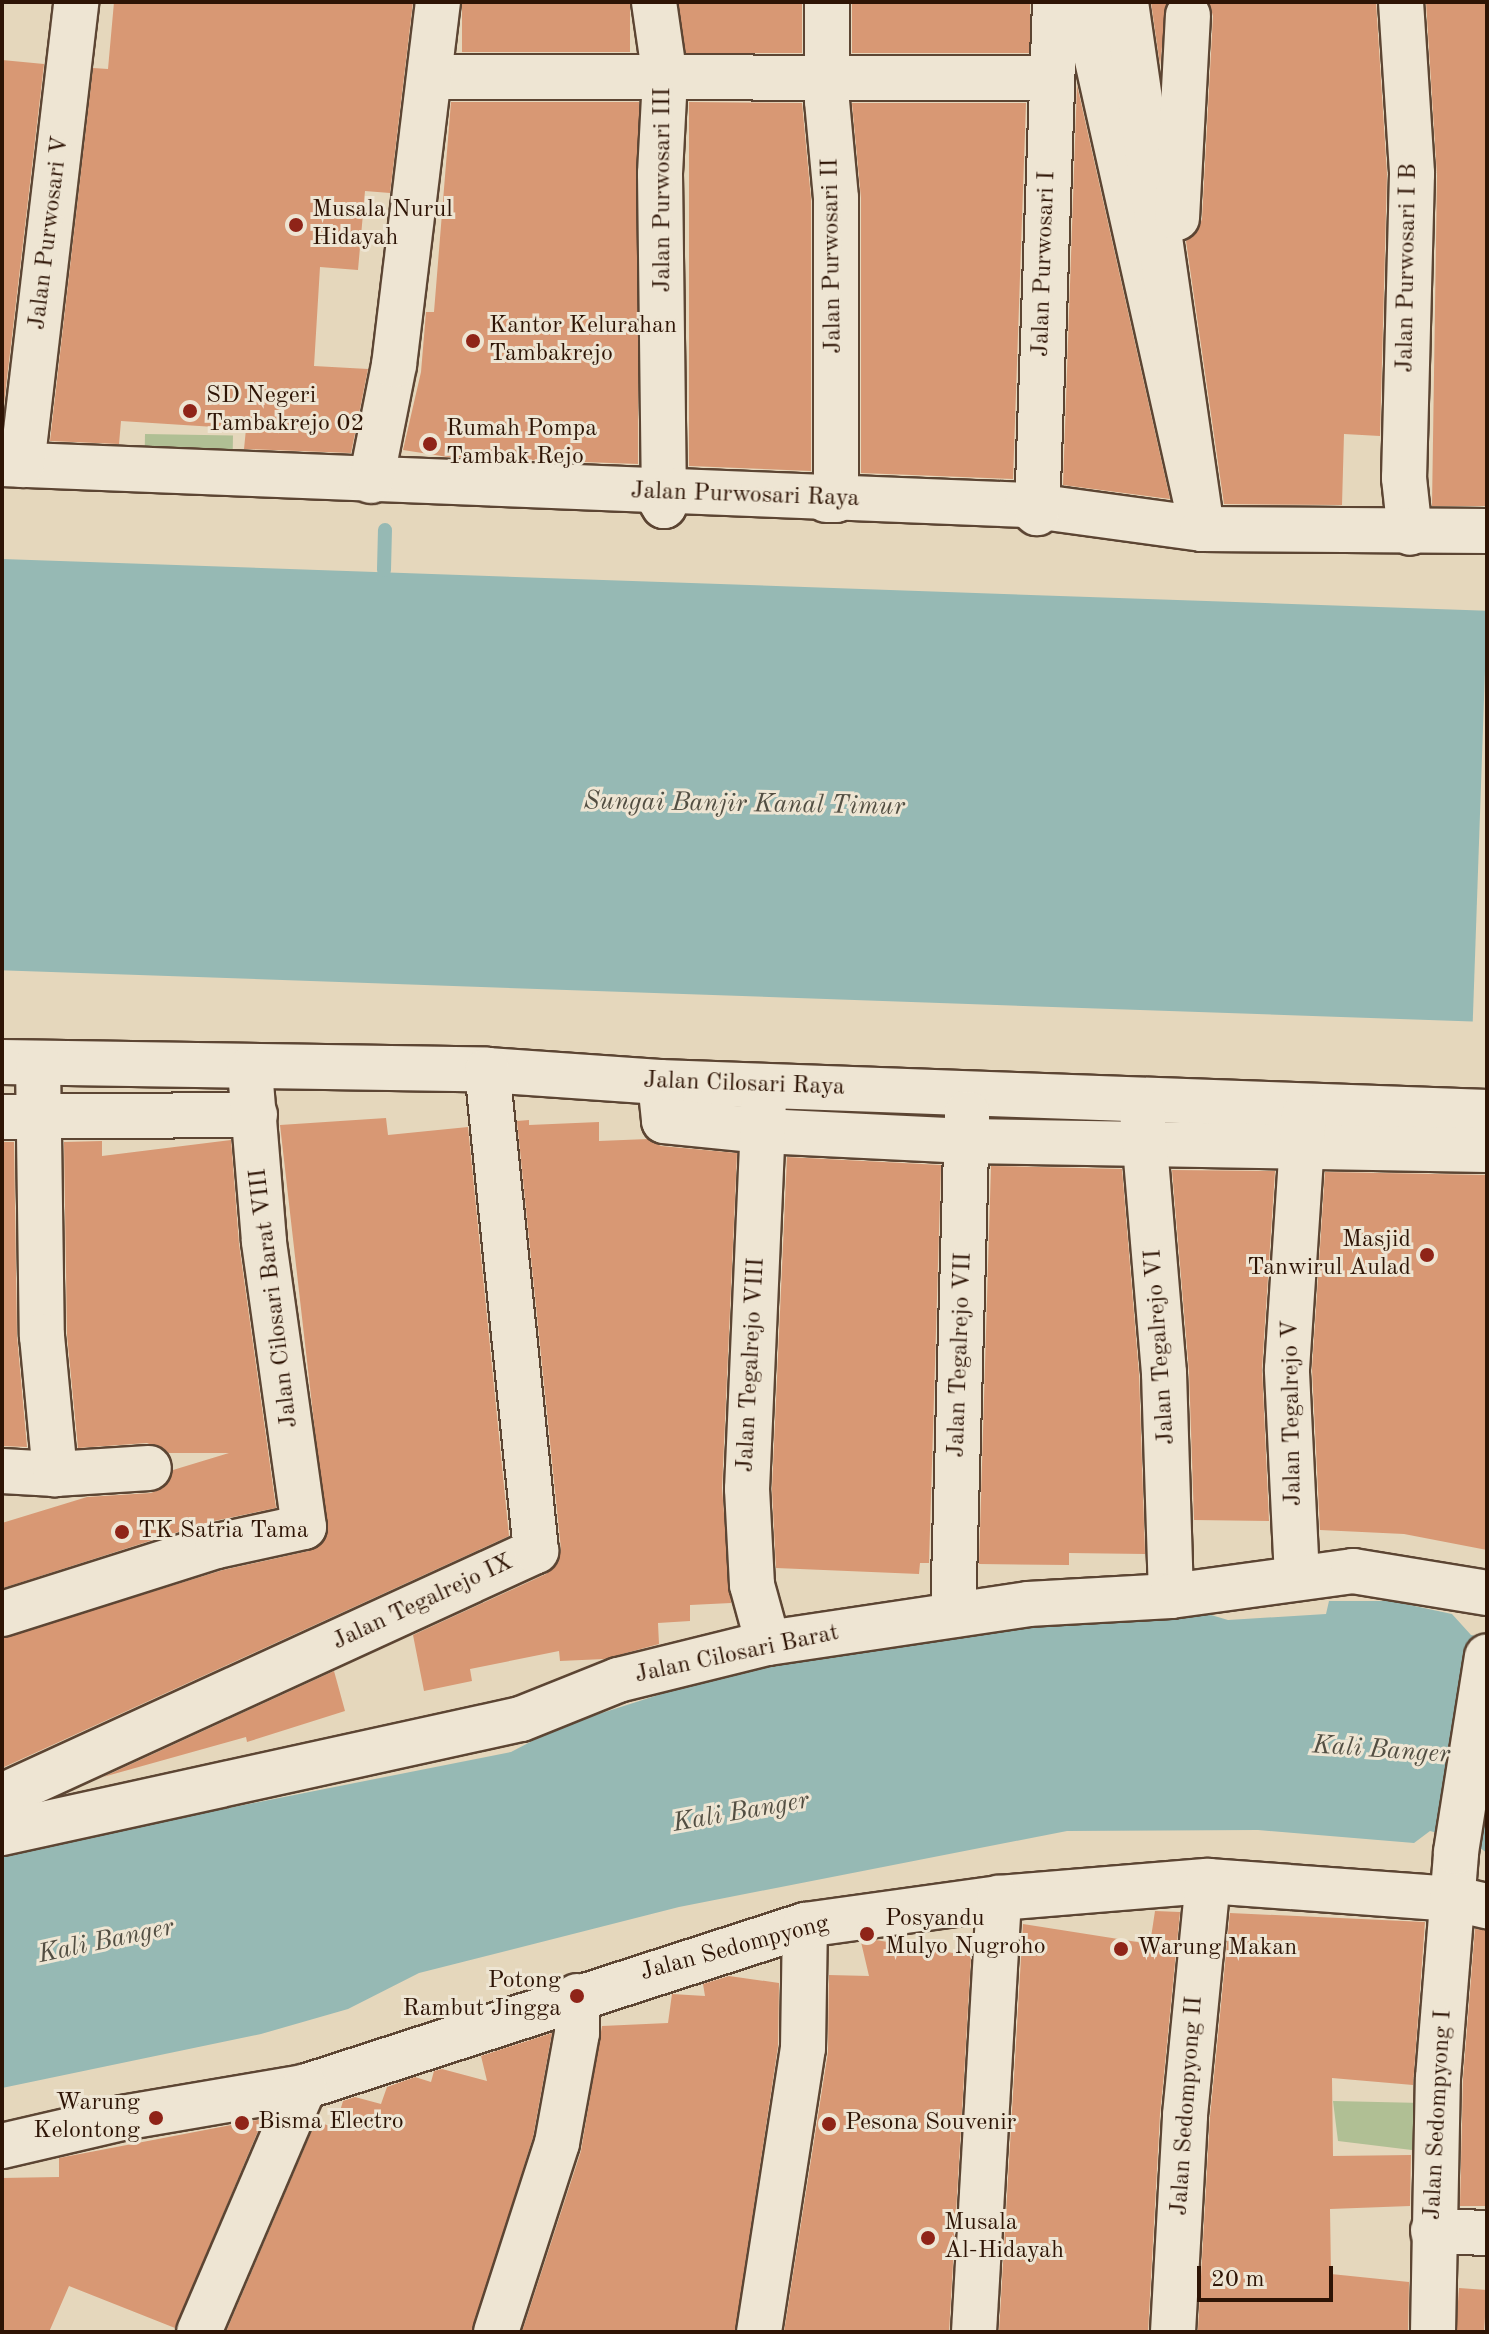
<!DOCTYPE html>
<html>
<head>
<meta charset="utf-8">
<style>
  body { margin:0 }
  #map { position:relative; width:1489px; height:2334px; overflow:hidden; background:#e5d7bc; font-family:"Old Standard TT",serif }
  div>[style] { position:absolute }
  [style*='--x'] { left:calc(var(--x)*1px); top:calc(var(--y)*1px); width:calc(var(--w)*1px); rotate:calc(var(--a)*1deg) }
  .green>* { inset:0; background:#b0bf94; transform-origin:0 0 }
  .water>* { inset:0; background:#96b9b4; transform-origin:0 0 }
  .stream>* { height:14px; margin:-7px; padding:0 7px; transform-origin:7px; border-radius:7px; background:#96b9b4 }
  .building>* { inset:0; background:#d89874; transform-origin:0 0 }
  .roads { filter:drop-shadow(2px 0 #5c4533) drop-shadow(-2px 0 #5c4533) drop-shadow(0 2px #5c4533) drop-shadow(0 -2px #5c4533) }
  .minor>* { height:44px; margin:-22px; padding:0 22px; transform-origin:22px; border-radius:22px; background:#eee5d3 }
  .dots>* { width:22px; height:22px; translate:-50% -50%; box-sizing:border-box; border:4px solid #eee5d3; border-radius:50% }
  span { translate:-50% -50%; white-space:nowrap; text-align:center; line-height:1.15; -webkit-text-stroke:6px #eee5d3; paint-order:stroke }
  .street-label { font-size:24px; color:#2e1405 }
  .poi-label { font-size:24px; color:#2e1405 }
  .left { translate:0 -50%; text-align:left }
  .right { translate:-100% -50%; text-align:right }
  .water-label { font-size:26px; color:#524e42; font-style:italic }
  .frame { position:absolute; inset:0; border:4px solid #2e1405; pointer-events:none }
  .scale { position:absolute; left:1197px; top:2266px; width:136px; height:36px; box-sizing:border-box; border:4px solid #2e1405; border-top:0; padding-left:10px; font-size:24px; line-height:28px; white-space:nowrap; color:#2e1405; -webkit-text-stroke:6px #eee5d3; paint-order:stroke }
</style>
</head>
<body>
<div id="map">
  <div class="green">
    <i style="left:145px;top:434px;width:88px;height:32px;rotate:1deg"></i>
    <i style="clip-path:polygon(1333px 2101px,1423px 2103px,1420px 2151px,1338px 2141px)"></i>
  </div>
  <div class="water">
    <i style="left:2px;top:559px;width:1486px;height:411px;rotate:2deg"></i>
    <i style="clip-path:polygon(1329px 1601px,1391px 1601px,1452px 1614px,1471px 1635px,1487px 1638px,1487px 1853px,1472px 1842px,1430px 1831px,1414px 1843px,1258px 1830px,1067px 1831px,679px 1907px,419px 1973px,348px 2009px,261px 2034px,2px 2088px,2px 1853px,511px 1752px,561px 1726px,771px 1659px,793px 1662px,825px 1649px,1044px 1620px,1066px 1625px,1194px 1610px,1228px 1620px,1326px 1614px)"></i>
  </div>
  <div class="stream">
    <i style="--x:384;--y:570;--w:40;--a:-88.6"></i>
  </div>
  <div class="building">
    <i style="clip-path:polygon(114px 2px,413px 2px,390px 193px,365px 191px,358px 270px,320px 267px,314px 366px,368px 369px,351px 453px,244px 449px,246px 429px,121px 421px,119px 444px,50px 441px,93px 68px,108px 69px)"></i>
    <i style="left:462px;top:2px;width:168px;height:50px"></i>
    <i style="left:679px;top:2px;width:123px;height:51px"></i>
    <i style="left:852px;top:2px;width:178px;height:51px"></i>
    <i style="clip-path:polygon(1151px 2px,1167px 2px,1160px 65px)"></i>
    <i style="clip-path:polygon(1209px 2px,1376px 2px,1387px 174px,1380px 436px,1344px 434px,1342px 505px,1224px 504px,1186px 241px,1197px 232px,1202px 219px,1213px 16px)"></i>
    <i style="clip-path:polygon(1426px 2px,1487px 2px,1487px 506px,1432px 506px,1437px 175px)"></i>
    <i style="clip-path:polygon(2px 60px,44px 64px,2px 421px)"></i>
    <i style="clip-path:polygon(1077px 85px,1170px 499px,1063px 485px)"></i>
    <i style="clip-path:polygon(451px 102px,639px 102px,638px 464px,448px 457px,403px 450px,421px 372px,426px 312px,434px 312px)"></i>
    <i style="clip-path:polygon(689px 102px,802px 103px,811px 199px,811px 471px,689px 466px)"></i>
    <i style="clip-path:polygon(852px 103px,1026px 103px,1013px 479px,861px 473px,861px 198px)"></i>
    <i style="clip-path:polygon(386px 1118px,388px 1135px,468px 1127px,509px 1536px,2px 1768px,2px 1638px,223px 1570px,309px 1551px,327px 1536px,280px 1125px)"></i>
    <i style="clip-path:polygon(529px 1120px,529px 1125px,599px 1122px,599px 1141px,648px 1139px,661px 1146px,737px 1153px,722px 1488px,731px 1603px,690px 1605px,690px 1621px,658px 1623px,659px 1644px,604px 1659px,560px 1661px,559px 1651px,470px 1669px,472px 1681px,424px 1691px,413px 1635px,546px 1574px,557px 1564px,561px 1549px,517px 1121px)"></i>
    <i style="clip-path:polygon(231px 1140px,239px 1244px,276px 1508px,209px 1522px,3px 1588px,2px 1523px,87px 1497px,151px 1493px,163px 1488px,173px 1470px,229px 1453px,169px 1453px,147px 1443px,78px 1448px,67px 1335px,64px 1142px,102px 1141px,102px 1156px)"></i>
    <i style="clip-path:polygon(2px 1142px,14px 1142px,17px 1336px,27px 1447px,2px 1446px)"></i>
    <i style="clip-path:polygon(787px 1157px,941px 1165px,929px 1563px,920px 1563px,919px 1574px,776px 1568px,772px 1489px)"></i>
    <i style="clip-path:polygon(991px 1166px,1122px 1169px,1139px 1374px,1145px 1554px,1069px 1553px,1069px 1565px,979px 1564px)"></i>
    <i style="clip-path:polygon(1172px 1170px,1275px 1171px,1262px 1368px,1269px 1521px,1194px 1520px,1189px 1371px)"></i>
    <i style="clip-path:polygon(1325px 1172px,1487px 1175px,1487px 1550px,1404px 1534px,1320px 1530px,1312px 1369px)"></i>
    <i style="clip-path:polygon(334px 1671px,345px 1711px,247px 1742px,246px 1737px,103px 1777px)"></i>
    <i style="clip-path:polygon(1155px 1911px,1180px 1912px,1160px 2114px,1148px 2332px,999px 2332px,1023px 1924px,1150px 1944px)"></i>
    <i style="clip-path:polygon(1230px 1913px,1425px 1922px,1413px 2085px,1332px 2078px,1333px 2156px,1411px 2155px,1410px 2206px,1330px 2209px,1331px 2274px,1409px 2282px,1408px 2332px,1198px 2330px,1210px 2117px)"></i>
    <i style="clip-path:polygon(1475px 1929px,1487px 1930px,1487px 2206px,1460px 2206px,1463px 2079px)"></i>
    <i style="clip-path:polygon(876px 1940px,971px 1956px,949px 2332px,784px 2332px,828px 2052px,829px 1975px,869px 1976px,861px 1942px)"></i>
    <i style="clip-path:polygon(729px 1976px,779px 1983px,778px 2046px,735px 2332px,522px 2332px,581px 2151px,602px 2026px,668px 2023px,672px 1994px,705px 1996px,703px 1984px)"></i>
    <i style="clip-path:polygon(552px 2033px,533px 2137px,472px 2332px,226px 2332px,316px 2121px,335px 2128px,343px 2101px,355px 2097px,381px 2104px,387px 2087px,415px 2077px,431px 2082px,434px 2071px,442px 2069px,487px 2081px,481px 2056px)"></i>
    <i style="clip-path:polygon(263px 2119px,175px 2328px,69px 2286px,49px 2332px,2px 2332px,2px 2178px,59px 2177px,59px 2158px)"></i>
    <i style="left:1459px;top:2288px;width:28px;height:44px;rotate:4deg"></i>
  </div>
  <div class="roads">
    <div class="minor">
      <i style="--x:654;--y:2;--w:77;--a:81.8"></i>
      <i style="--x:665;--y:78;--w:96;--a:93"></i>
      <i style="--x:660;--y:174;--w:332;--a:89.3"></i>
      <i style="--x:664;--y:506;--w:15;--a:-122"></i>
      <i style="--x:1084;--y:2;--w:540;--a:77.38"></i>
      <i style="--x:1202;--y:529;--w:532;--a:-98.21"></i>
      <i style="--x:1401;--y:2;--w:172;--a:86.3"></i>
      <i style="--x:1412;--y:174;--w:304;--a:91.5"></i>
      <i style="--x:1404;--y:478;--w:55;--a:83.8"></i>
      <i style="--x:431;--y:77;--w:620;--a:0.09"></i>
      <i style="--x:1177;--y:218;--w:203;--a:-86.9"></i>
      <i style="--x:2;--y:464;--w:1026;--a:2.29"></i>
      <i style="--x:1027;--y:505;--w:177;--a:7.8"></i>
      <i style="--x:1202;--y:529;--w:285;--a:0.4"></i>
      <i style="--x:22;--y:465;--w:466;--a:-83.3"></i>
      <i style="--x:371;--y:481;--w:118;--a:-78.8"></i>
      <i style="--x:394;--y:365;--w:366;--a:-83.1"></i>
      <i style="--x:826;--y:500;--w:10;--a:0"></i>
      <i style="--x:836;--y:500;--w:302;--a:-90"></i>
      <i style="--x:836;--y:198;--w:97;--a:-95.3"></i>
      <i style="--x:827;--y:101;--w:99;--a:-90"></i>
      <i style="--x:1027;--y:505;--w:13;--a:39"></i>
      <i style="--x:1037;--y:513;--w:511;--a:-87.98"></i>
      <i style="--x:2;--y:1062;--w:485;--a:0.9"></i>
      <i style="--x:487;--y:1070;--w:173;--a:4"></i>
      <i style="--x:660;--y:1082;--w:828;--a:2.08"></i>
      <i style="--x:38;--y:1063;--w:273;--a:89.2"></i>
      <i style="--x:42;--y:1336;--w:139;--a:84.6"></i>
      <i style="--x:660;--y:1082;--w:39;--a:84"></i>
      <i style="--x:664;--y:1121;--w:100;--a:5.8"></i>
      <i style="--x:763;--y:1131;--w:204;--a:2.8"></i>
      <i style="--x:967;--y:1141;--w:520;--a:0.99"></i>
      <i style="--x:764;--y:1100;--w:389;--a:92.5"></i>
      <i style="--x:747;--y:1489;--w:96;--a:87"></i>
      <i style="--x:752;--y:1585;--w:60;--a:74.6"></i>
      <i style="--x:1142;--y:1111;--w:263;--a:85.2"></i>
      <i style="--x:1164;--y:1373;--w:223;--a:88.2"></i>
      <i style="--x:2;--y:1117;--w:253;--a:-0.5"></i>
      <i style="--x:2;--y:1471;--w:53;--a:3.2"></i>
      <i style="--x:55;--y:1474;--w:94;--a:-3.7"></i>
      <i style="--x:1297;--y:1577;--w:208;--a:-92.8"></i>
      <i style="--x:1287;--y:1369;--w:254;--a:-86.2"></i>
      <i style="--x:2;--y:1614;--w:225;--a:-17.6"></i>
      <i style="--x:217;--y:1546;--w:89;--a:-12.3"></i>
      <i style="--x:304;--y:1527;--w:289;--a:-98"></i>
      <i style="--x:264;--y:1241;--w:173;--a:-94.7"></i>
      <i style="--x:953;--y:1615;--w:502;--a:-88.4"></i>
      <i style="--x:2;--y:1796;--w:588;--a:-24.65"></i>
      <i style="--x:536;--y:1551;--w:483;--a:-95.8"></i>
      <i style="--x:2;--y:1833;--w:531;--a:-12.39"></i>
      <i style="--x:521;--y:1719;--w:105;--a:-21.9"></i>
      <i style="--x:618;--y:1680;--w:154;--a:-13.9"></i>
      <i style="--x:768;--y:1643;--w:263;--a:-8.5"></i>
      <i style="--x:1028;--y:1604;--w:143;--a:-3.2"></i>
      <i style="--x:1171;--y:1596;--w:184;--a:-7.8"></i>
      <i style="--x:1353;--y:1571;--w:136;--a:9.3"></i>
      <i style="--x:2;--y:2146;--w:123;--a:-13.1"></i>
      <i style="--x:122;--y:2118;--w:185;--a:-9.7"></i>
      <i style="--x:304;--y:2087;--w:527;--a:-17.92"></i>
      <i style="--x:805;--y:1925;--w:196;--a:-7.9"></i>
      <i style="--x:999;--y:1898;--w:210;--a:-4.7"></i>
      <i style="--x:1208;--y:1881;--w:249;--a:4.2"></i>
      <i style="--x:1456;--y:1899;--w:32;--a:13"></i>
      <i style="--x:1433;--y:2231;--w:54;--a:2.1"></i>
      <i style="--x:199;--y:2332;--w:267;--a:-66.8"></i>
      <i style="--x:496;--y:2332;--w:199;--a:-72.1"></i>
      <i style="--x:557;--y:2143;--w:112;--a:-79.7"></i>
      <i style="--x:577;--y:2033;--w:37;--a:-90"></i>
      <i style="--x:759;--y:2332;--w:287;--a:-81.2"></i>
      <i style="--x:803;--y:2048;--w:123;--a:-89.1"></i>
      <i style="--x:974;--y:2332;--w:435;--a:-86.7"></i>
      <i style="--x:1173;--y:2332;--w:217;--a:-86.8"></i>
      <i style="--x:1185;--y:2115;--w:235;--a:-84.4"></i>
      <i style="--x:1433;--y:2332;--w:254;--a:-88.9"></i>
      <i style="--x:1438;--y:2078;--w:227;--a:-85.4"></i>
      <i style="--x:1456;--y:1852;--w:198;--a:-81"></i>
    </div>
  </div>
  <div class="dots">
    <i style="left:296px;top:225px;background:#8f2418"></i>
    <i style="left:473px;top:341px;background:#8f2418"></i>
    <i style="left:190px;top:411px;background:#8f2418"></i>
    <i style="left:430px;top:444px;background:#8f2418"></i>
    <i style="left:1427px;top:1255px;background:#8f2418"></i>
    <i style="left:122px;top:1532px;background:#8f2418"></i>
    <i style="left:867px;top:1934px;background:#8f2418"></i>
    <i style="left:1121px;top:1949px;background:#8f2418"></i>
    <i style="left:577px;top:1996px;background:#8f2418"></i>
    <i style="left:156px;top:2118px;background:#8f2418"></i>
    <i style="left:242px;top:2123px;background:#8f2418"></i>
    <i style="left:829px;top:2124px;background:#8f2418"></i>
    <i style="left:928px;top:2238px;background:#8f2418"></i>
  </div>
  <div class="street-label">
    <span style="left:664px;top:190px;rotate:-90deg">Jalan Purwosari III</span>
    <span style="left:50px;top:233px;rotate:-83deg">Jalan Purwosari V</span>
    <span style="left:833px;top:256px;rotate:-91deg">Jalan Purwosari II</span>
    <span style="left:1045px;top:264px;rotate:-88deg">Jalan Purwosari I</span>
    <span style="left:1408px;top:268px;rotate:-89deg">Jalan Purwosari I B</span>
    <span style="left:745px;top:496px;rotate:2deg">Jalan Purwosari Raya</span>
    <span style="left:744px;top:1085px;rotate:2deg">Jalan Cilosari Raya</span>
    <span style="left:275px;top:1298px;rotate:-97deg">Jalan Cilosari Barat VIII</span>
    <span style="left:1161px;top:1347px;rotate:-94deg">Jalan Tegalrejo VI</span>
    <span style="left:961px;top:1355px;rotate:-88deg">Jalan Tegalrejo VII</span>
    <span style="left:752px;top:1365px;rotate:-87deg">Jalan Tegalrejo VIII</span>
    <span style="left:1293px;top:1413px;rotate:-91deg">Jalan Tegalrejo V</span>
    <span style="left:423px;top:1603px;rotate:-25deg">Jalan Tegalrejo IX</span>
    <span style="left:737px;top:1655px;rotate:-12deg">Jalan Cilosari Barat</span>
    <span style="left:735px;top:1949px;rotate:-15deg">Jalan Sedompyong</span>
    <span style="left:1188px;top:2106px;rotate:-86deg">Jalan Sedompyong II</span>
    <span style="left:1439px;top:2115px;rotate:-87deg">Jalan Sedompyong I</span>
  </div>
  <div class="poi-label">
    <span class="left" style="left:312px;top:225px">Musala Nurul<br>Hidayah</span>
    <span class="left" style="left:489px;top:341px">Kantor Kelurahan<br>Tambakrejo</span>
    <span class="left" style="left:206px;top:411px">SD Negeri<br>Tambakrejo 02</span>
    <span class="left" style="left:446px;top:444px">Rumah Pompa<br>Tambak Rejo</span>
    <span class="right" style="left:1411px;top:1255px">Masjid<br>Tanwirul Aulad</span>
    <span class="left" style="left:138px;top:1532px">TK Satria Tama</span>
    <span class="left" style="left:885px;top:1934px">Posyandu<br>Mulyo Nugroho</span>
    <span class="left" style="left:1137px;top:1949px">Warung Makan</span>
    <span class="right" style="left:561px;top:1996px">Potong<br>Rambut Jingga</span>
    <span class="right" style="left:140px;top:2118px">Warung<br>Kelontong</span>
    <span class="left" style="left:258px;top:2123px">Bisma Electro</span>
    <span class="left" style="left:845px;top:2124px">Pesona Souvenir</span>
    <span class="left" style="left:944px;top:2238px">Musala<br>Al-Hidayah</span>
  </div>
  <div class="water-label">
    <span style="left:744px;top:805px;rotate:1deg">Sungai Banjir Kanal Timur</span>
    <span style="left:1381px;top:1751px;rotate:4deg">Kali Banger</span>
    <span style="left:741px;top:1813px;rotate:-10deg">Kali Banger</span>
    <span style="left:106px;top:1942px;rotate:-12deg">Kali Banger</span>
  </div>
  <div class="frame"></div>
  <div class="scale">20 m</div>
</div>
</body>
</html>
